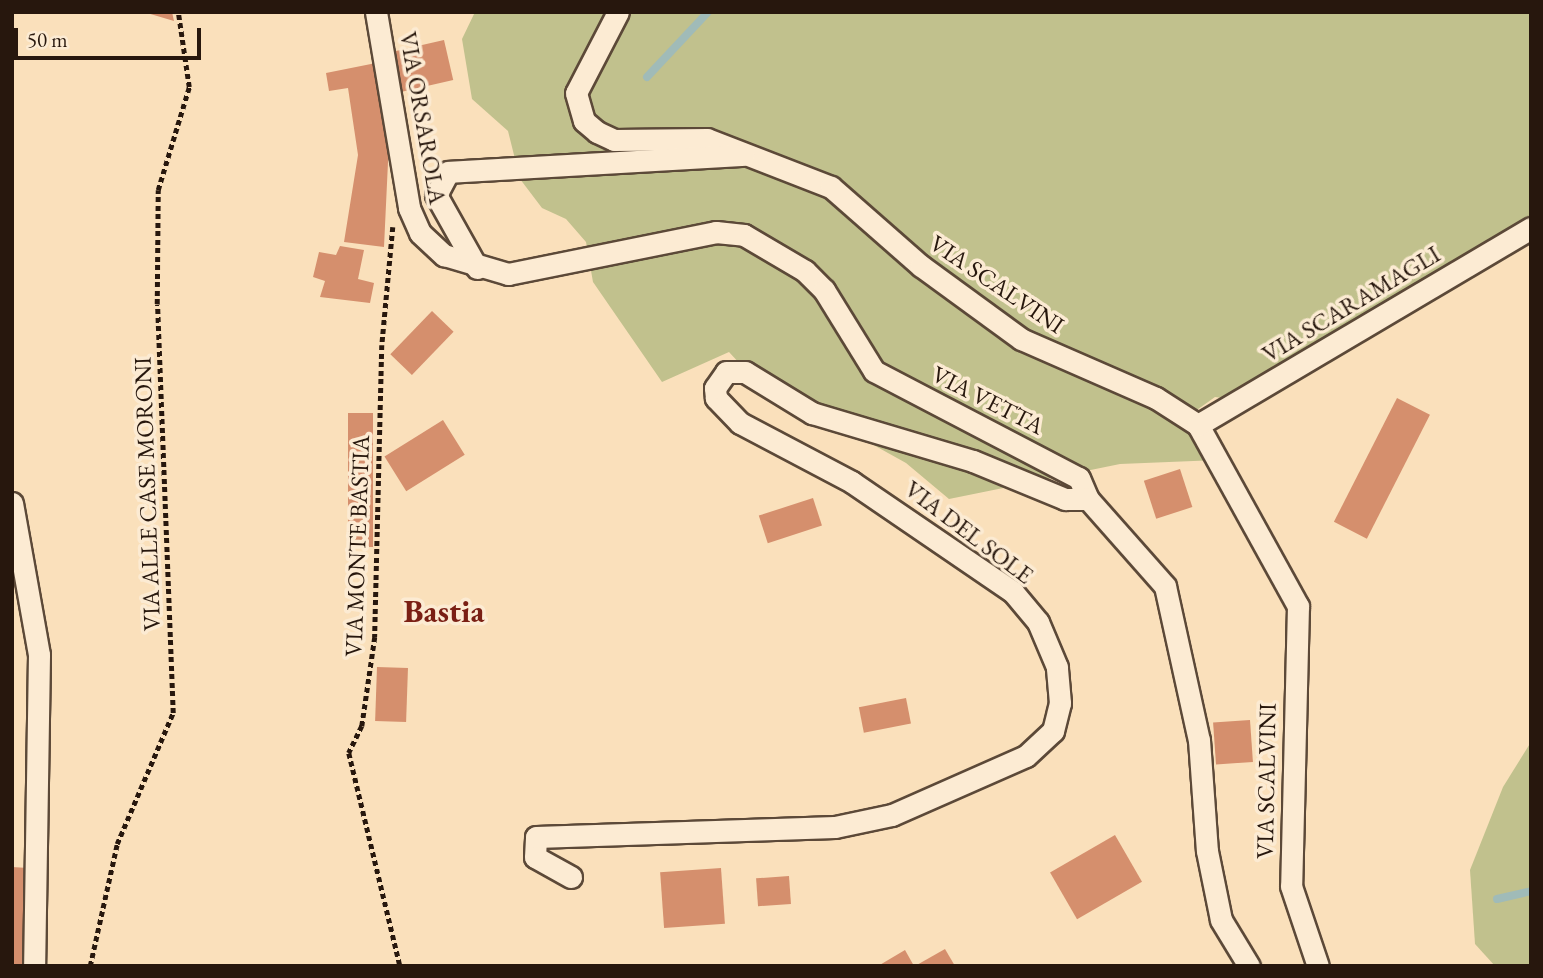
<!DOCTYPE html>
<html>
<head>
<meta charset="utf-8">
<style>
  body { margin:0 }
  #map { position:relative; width:1543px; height:978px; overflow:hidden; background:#fae0bb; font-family:"EB Garamond",serif }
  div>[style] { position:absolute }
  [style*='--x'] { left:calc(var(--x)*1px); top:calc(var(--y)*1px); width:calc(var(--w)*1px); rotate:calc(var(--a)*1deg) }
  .green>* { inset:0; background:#c1c18d }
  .stream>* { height:8px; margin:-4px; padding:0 4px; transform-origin:4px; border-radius:4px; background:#a0bbb8 }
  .building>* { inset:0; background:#d58f6d; transform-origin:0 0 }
  .path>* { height:4.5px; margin-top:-2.25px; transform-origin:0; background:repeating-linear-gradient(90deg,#27170d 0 5px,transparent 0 8.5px) }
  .roads { filter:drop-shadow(2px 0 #5c4938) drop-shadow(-2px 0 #5c4938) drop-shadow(0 2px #5c4938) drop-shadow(0 -2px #5c4938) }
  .street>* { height:21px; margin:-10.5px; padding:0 10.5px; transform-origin:10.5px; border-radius:10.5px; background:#fcebd3 }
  span { translate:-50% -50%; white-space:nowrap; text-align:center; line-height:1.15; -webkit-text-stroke:7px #fcebd3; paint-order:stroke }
  .street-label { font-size:24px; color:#27170d }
  .district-label { font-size:32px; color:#7a1f14; font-weight:700 }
  .frame { position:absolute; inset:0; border:14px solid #27170d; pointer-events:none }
  .scale { position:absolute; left:14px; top:28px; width:187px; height:32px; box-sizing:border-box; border:4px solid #27170d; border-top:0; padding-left:9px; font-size:21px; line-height:24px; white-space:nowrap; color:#27170d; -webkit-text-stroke:5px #fcebd3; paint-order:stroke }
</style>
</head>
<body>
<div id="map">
  <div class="green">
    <i style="clip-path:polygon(475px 12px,1531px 12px,1531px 223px,1237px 400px,1215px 397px,1194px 412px,1218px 460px,1120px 464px,949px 499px,906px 463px,753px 378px,729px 352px,662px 382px,593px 282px,586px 242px,566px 219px,542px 208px,520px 179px,508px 131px,472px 99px,462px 39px)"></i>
    <i style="clip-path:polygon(1531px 742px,1531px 966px,1495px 966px,1475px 944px,1470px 870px,1503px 787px)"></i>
  </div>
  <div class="stream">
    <i style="--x:647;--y:77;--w:89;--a:-46.8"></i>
    <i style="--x:1497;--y:899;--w:35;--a:-13"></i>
  </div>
  <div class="building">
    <i style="clip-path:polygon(172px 12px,174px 21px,147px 13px,147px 12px)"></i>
    <i style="left:444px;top:40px;width:41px;height:55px;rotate:77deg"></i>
    <i style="clip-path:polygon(381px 62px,389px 141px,384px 247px,344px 242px,358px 155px,348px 88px,329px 91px,326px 73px)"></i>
    <i style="clip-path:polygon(340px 246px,364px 250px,358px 279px,374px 283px,370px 303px,320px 297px,325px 281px,313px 277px,319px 252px,336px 255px)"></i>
    <i style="left:432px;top:311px;width:30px;height:60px;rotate:44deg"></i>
    <i style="left:1397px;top:398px;width:37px;height:139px;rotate:27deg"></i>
    <i style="left:348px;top:413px;width:25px;height:134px"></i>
    <i style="left:443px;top:420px;width:41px;height:69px;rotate:58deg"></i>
    <i style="left:1180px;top:469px;width:40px;height:38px;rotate:72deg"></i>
    <i style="left:813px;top:498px;width:29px;height:57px;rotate:72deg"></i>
    <i style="left:377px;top:667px;width:31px;height:54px;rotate:2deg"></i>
    <i style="left:906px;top:698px;width:26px;height:48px;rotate:79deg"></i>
    <i style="left:1250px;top:720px;width:42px;height:37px;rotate:86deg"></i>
    <i style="left:1115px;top:835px;width:54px;height:75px;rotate:60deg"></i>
    <i style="clip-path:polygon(12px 867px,28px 868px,23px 966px,12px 966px)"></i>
    <i style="left:721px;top:868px;width:56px;height:61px;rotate:86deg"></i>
    <i style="left:789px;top:876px;width:28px;height:33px;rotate:86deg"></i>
    <i style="clip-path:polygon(945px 949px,955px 966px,915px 966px)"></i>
    <i style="clip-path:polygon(905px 950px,914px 966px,878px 966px)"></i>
  </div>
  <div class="path">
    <i style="--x:393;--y:227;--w:119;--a:95.3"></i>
    <i style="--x:382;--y:345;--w:292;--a:91.4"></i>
    <i style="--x:375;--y:637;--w:90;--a:98.3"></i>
    <i style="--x:362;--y:726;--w:30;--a:116"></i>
    <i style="--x:349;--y:753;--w:219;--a:76.5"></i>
    <i style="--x:90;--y:966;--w:125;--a:-77.5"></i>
    <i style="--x:117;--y:844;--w:142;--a:-66.9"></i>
    <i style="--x:173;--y:713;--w:409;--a:-92.2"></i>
    <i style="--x:157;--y:304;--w:114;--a:-89.5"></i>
    <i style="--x:158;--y:190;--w:108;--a:-73.2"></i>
    <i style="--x:189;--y:87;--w:76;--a:-98.3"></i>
  </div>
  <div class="roads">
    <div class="street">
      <i style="--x:376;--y:12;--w:199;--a:80.4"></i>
      <i style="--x:409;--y:208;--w:27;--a:66"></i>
      <i style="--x:420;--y:233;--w:33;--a:43"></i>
      <i style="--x:444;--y:255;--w:67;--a:16.5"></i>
      <i style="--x:508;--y:274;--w:212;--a:-11.4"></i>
      <i style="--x:716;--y:232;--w:28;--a:6"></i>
      <i style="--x:744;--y:235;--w:71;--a:30.5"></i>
      <i style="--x:805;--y:271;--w:27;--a:45"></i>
      <i style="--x:824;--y:290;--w:95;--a:58.3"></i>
      <i style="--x:874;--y:371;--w:231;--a:27.6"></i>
      <i style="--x:1079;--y:478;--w:23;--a:67"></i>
      <i style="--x:1088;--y:499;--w:116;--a:48.5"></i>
      <i style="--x:1165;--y:586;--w:158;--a:77.6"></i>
      <i style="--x:1199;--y:740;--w:111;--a:85.9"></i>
      <i style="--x:1207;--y:851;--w:70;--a:78.5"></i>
      <i style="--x:1221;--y:920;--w:54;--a:58.7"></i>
      <i style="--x:618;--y:12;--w:91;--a:117.4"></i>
      <i style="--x:576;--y:93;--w:29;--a:74"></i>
      <i style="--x:584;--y:121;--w:17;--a:40"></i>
      <i style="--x:597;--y:132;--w:19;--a:25"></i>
      <i style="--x:614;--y:140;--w:93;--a:-0.6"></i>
      <i style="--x:707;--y:139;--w:133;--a:21.2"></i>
      <i style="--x:831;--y:187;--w:120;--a:41.3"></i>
      <i style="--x:921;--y:266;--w:124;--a:36.1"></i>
      <i style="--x:1021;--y:339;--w:147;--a:23.6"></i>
      <i style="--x:1156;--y:398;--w:50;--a:32.7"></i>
      <i style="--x:1198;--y:425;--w:207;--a:61.1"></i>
      <i style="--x:1298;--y:606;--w:280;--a:91.4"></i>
      <i style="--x:1291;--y:886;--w:84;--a:71.4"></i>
      <i style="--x:477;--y:268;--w:84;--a:-119.3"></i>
      <i style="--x:436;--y:195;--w:26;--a:-62"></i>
      <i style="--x:448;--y:172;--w:296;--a:-3.3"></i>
      <i style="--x:1198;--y:425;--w:387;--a:-30.6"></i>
      <i style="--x:12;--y:503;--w:154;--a:79.9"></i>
      <i style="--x:39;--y:655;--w:311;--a:90.9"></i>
      <i style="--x:571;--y:877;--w:41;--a:-150.9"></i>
      <i style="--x:535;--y:857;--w:20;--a:-87"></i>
      <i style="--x:536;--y:837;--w:299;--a:-1.9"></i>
      <i style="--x:835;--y:827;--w:58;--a:-11.9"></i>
      <i style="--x:892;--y:815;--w:146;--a:-23.8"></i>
      <i style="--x:1026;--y:756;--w:37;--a:-43"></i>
      <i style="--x:1053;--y:731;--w:29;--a:-76"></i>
      <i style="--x:1060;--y:703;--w:36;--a:-95"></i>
      <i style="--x:1057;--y:667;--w:49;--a:-112.9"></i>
      <i style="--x:1038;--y:622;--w:39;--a:-130"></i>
      <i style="--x:1013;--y:592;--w:195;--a:-145.7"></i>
      <i style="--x:852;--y:482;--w:127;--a:-152.2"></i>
      <i style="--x:740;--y:423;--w:35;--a:-134"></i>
      <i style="--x:716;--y:398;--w:10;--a:-96"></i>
      <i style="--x:715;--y:388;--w:19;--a:-55"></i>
      <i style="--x:726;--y:372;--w:19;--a:0"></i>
      <i style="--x:745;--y:372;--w:79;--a:31.5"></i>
      <i style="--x:812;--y:413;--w:168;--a:16.6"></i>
      <i style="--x:973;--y:461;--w:100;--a:22.4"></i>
      <i style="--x:1065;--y:499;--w:23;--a:0"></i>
    </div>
  </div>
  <div class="street-label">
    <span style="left:423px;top:118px;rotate:80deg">VIA ORSAROLA</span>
    <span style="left:997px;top:284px;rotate:34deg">VIA SCALVINI</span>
    <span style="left:1351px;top:304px;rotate:-31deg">VIA SCARAMAGLI</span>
    <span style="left:988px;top:400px;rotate:27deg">VIA VETTA</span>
    <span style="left:147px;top:494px;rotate:-92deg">VIA ALLE CASE MORONI</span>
    <span style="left:969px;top:532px;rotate:37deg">VIA DEL SOLE</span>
    <span style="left:357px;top:546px;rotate:-88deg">VIA MONTE BASTIA</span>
    <span style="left:1266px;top:781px;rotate:-89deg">VIA SCALVINI</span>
  </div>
  <div class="district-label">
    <span style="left:444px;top:611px">Bastia</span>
  </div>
  <div class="frame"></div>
  <div class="scale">50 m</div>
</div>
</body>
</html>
